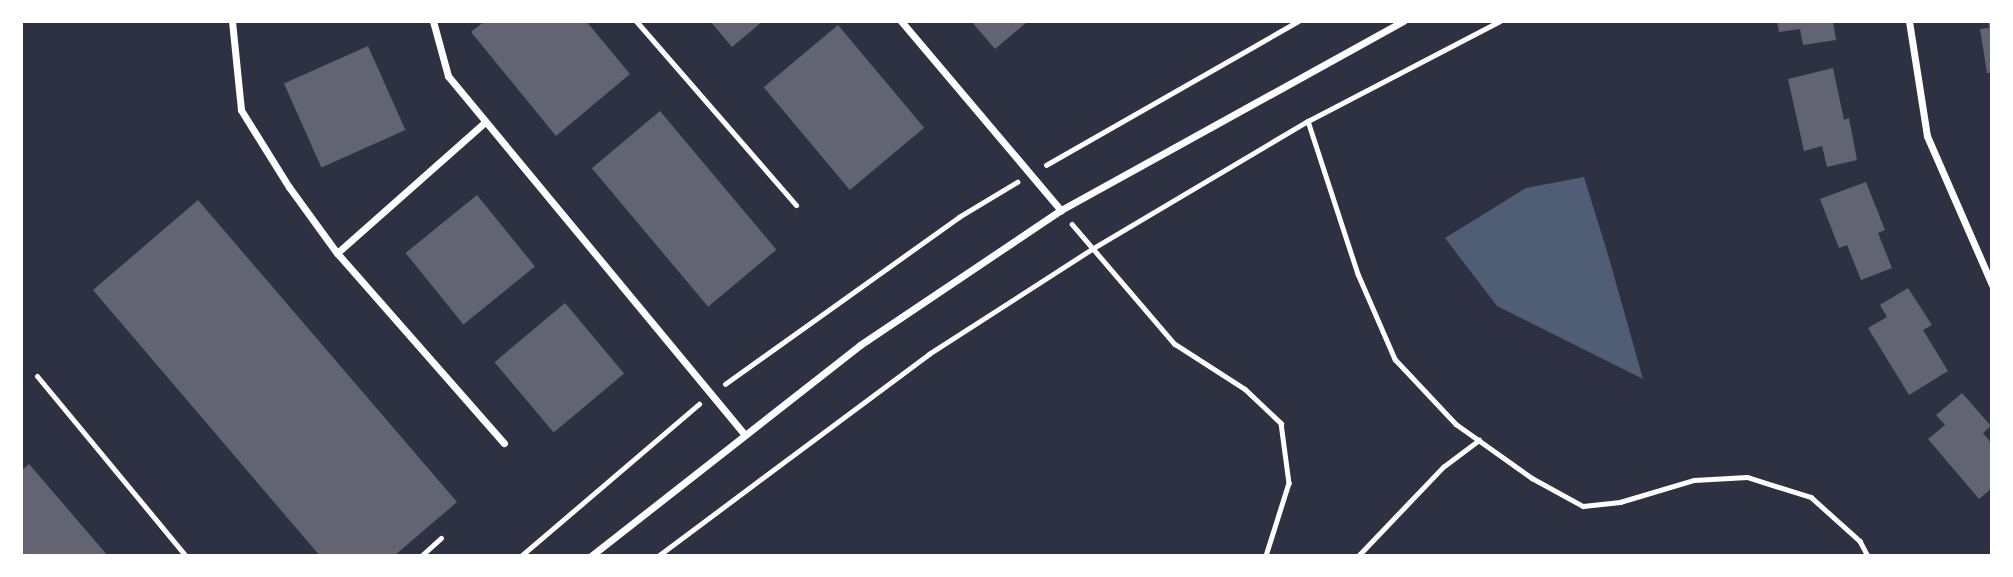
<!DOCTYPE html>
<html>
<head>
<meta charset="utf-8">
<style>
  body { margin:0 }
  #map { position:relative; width:2013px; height:577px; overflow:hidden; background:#2d3142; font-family:"Roboto Serif",serif }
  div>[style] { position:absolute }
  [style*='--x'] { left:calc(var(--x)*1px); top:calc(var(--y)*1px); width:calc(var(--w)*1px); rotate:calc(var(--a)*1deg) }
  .water>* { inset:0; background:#4f5d75 }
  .building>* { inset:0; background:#626471; transform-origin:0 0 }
  .path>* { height:4.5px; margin:-2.25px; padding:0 2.25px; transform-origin:2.25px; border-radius:2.25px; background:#fff }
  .service>* { height:5px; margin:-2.5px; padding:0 2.5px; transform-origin:2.5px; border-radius:2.5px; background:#fff }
  .minor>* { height:7px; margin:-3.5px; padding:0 3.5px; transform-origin:3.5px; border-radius:3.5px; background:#fff }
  span { translate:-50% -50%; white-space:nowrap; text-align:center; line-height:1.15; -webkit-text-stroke:5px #fff; paint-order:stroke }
  .frame { position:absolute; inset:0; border:23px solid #fff; pointer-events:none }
</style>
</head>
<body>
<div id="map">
  <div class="water">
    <i style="clip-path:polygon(1584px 177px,1609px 258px,1643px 379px,1497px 306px,1445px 238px,1526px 188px)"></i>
  </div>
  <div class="building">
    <i style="clip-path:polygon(485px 21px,586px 21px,630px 74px,556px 136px,471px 32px)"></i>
    <i style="clip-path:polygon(710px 21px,763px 21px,732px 47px)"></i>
    <i style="clip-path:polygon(971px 21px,1028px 21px,995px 49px)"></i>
    <i style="clip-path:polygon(1777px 21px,1833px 21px,1836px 40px,1803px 45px,1800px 29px,1779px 32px)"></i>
    <i style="clip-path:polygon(1988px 21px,1992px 21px,1992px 73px,1987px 73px,1980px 29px,1989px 28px)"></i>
    <i style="left:838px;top:25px;width:134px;height:97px;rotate:50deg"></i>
    <i style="left:368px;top:46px;width:92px;height:92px;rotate:66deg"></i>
    <i style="clip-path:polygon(1833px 68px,1844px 120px,1849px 118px,1857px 160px,1827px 167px,1822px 146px,1804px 151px,1788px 79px)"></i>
    <i style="left:660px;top:111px;width:181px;height:89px;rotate:50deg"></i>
    <i style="clip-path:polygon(1866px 182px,1885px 230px,1878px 233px,1892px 268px,1861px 280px,1847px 245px,1839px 248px,1820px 199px)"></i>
    <i style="left:477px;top:195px;width:92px;height:92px;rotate:51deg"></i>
    <i style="clip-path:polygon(198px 200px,457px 502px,394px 556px,320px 556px,93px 290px)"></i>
    <i style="clip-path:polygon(1908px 288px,1932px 325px,1923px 330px,1948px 371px,1909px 395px,1868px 328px,1887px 317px,1880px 305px)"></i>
    <i style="left:565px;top:303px;width:92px;height:92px;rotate:50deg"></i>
    <i style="clip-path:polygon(1962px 393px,1991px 426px,1983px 433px,1992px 444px,1992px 488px,1979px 499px,1928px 439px,1945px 425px,1936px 415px)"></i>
    <i style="clip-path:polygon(29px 464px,108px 556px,21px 556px,21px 471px)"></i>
  </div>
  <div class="path">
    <i style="--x:1308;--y:121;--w:161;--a:71.9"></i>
    <i style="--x:1358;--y:274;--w:93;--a:66.5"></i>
    <i style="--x:1395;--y:359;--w:89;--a:46.8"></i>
    <i style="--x:1456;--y:424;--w:93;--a:35.4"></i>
    <i style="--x:1532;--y:478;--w:58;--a:28.8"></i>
    <i style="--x:1583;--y:506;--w:37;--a:-6"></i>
    <i style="--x:1620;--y:502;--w:77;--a:-16.6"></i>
    <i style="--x:1694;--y:480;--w:53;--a:-3.2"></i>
    <i style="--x:1747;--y:477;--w:67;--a:17.4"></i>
    <i style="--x:1811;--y:497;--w:66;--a:41.9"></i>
    <i style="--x:1860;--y:541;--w:17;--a:62"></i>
    <i style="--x:1046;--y:165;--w:290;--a:-29.7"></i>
    <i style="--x:1072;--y:224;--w:158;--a:49.4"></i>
    <i style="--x:1175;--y:344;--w:83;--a:32.7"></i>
    <i style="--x:1245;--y:389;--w:50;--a:43.4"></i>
    <i style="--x:1281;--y:423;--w:61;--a:82.4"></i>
    <i style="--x:1289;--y:483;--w:77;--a:107.5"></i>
    <i style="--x:725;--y:384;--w:287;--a:-35.5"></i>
    <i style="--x:959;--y:217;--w:68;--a:-31.1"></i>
    <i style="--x:521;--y:556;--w:234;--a:-40.5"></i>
    <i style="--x:658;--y:556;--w:338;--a:-36.7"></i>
    <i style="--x:929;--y:354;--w:194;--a:-32.8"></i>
    <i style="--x:1092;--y:249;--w:251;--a:-30.7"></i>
    <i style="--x:1308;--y:121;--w:216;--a:-27.5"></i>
    <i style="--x:1358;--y:556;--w:123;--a:-46.3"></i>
    <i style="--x:1443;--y:467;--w:45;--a:-36.9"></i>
  </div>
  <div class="service">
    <i style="--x:636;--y:21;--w:244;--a:49"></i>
    <i style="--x:37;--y:376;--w:234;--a:50.4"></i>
    <i style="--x:421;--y:556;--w:27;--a:-42"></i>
  </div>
  <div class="minor">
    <i style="--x:232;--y:21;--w:89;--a:84.2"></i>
    <i style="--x:241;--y:110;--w:91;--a:58.1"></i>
    <i style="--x:289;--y:187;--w:82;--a:54"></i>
    <i style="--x:337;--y:253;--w:253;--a:48.7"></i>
    <i style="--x:433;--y:21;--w:57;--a:74.7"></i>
    <i style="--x:448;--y:76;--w:463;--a:50.4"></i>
    <i style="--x:901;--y:21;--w:248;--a:49.8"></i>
    <i style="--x:1909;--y:21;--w:116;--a:81.1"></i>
    <i style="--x:1927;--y:136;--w:163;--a:66.4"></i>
    <i style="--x:337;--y:253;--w:196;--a:-41.5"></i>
    <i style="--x:591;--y:556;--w:342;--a:-38.1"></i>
    <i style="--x:860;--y:345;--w:242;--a:-33.9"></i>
    <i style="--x:1061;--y:210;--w:391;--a:-28.9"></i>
  </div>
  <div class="frame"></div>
</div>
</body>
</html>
